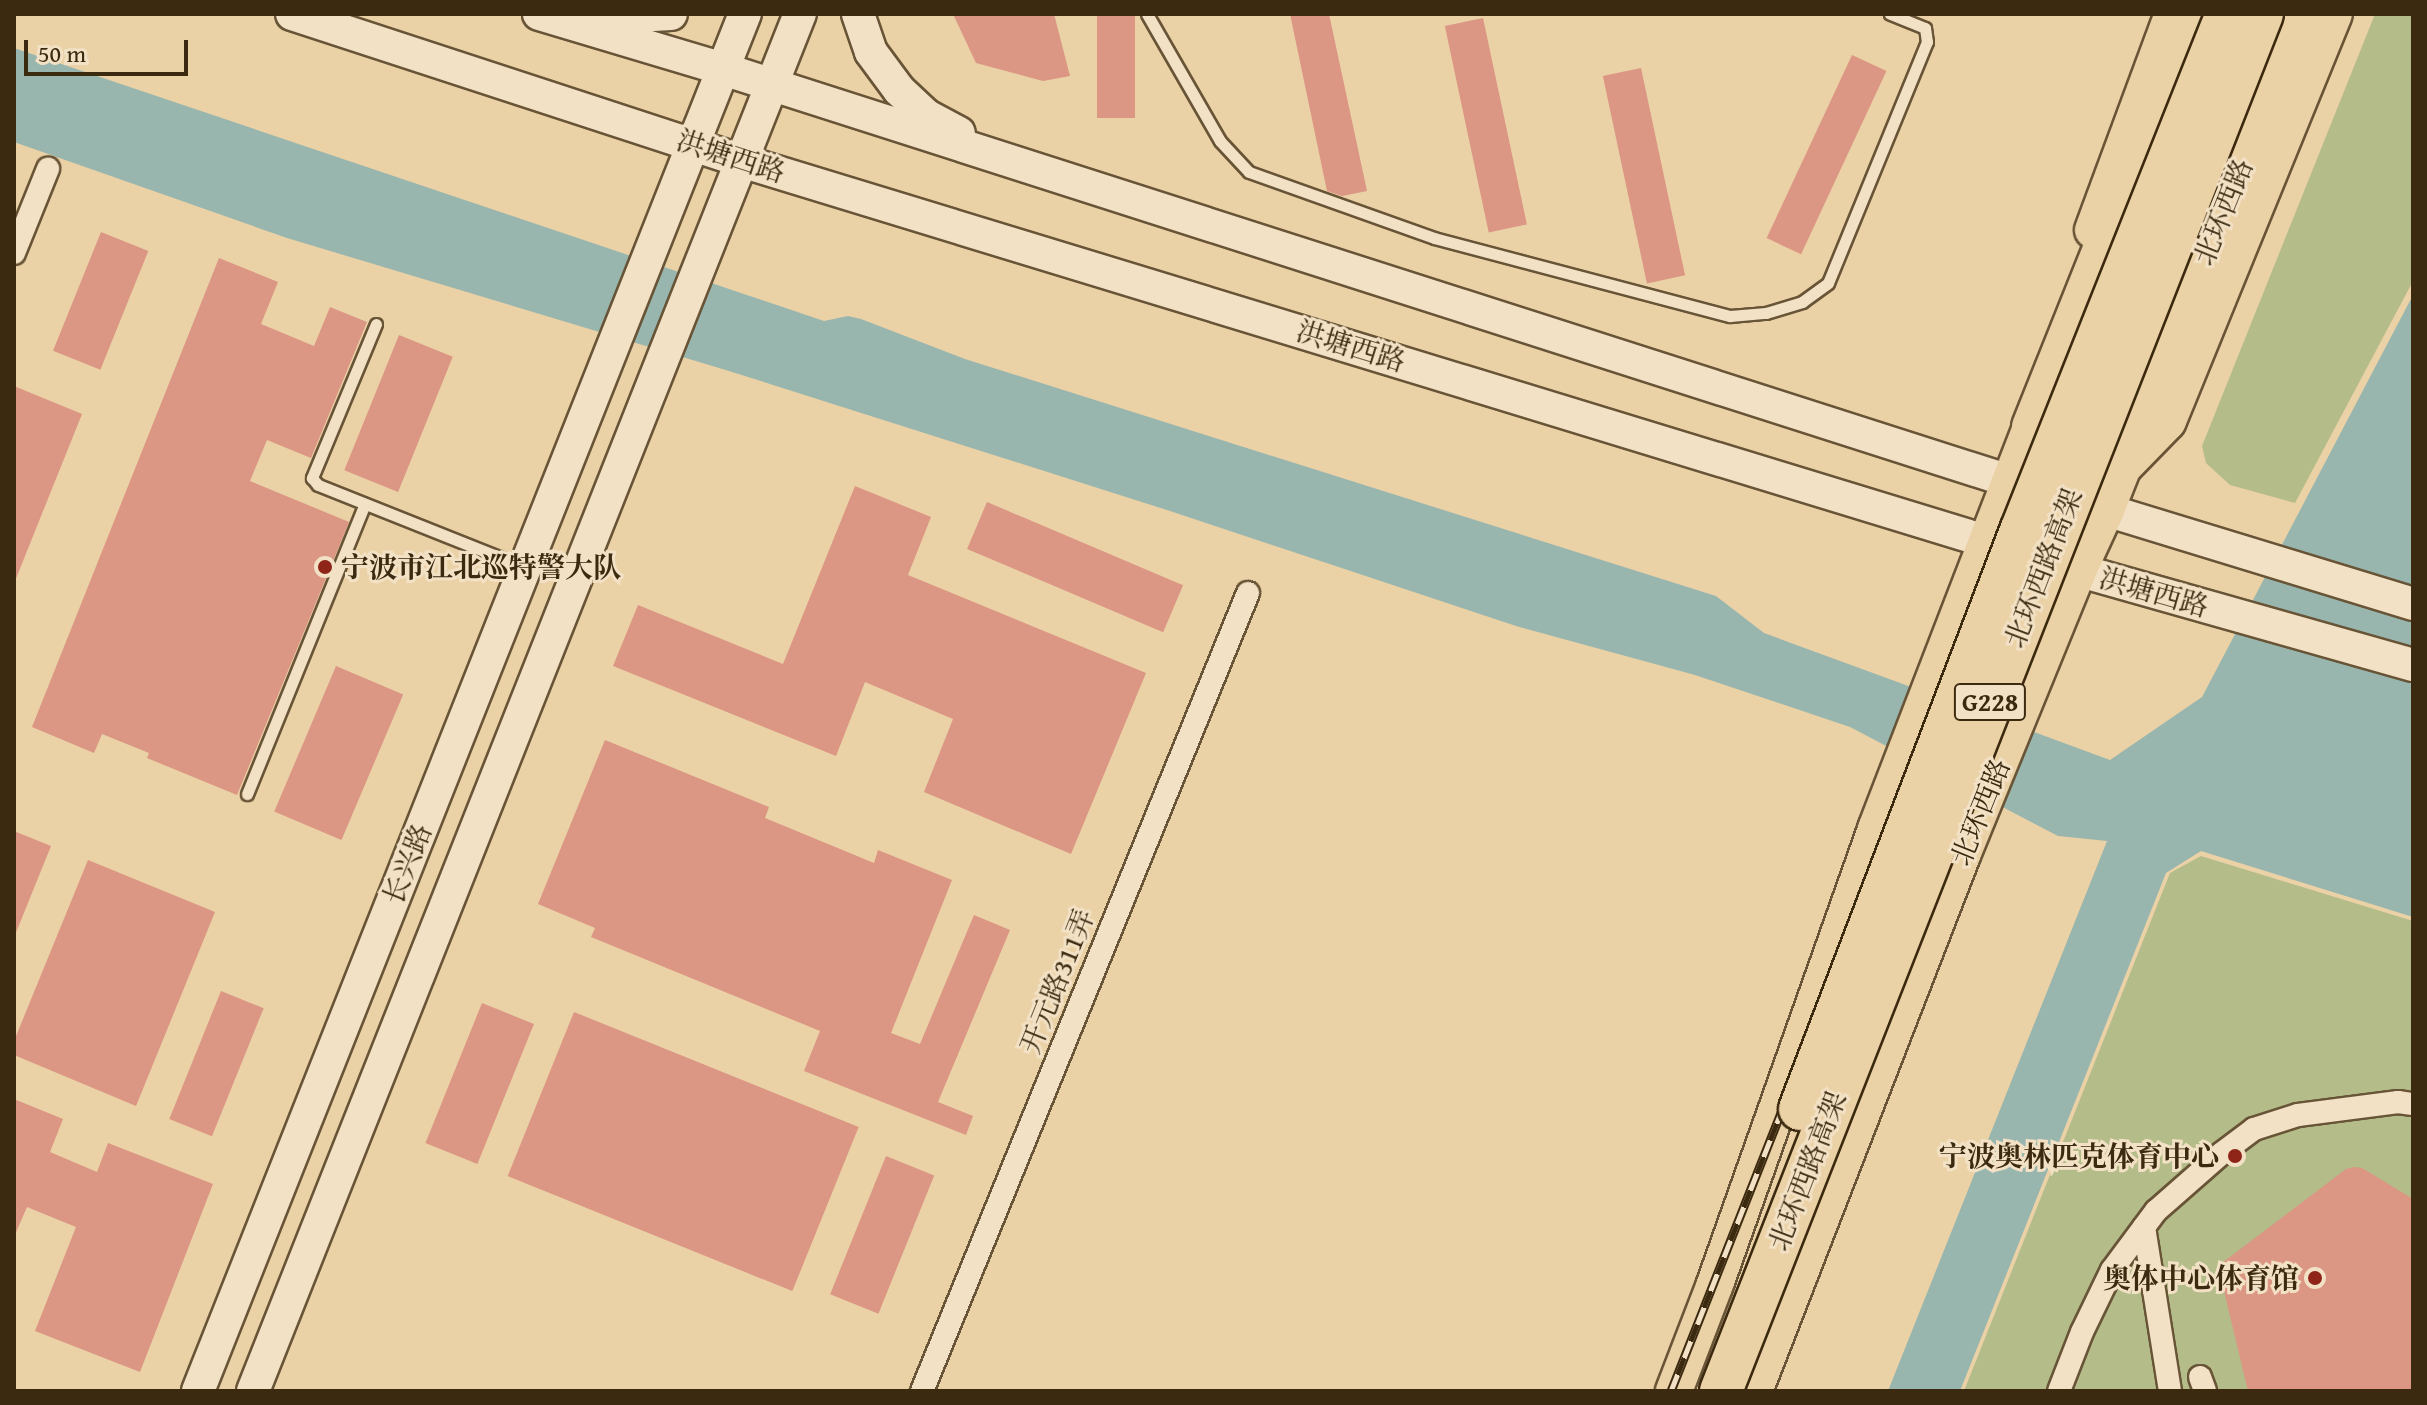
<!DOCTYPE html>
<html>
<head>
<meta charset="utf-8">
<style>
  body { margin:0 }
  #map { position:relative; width:2427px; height:1405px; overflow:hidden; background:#ebd1a6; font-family:"Gentium Book Plus","Noto Serif SC",serif }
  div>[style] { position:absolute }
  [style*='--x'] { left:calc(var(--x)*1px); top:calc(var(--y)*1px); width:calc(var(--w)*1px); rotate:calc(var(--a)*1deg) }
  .green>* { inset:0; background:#b4bc89 }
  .water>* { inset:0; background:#99b6ae }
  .building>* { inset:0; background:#db9684; transform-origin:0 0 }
  .roads { filter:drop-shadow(2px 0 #685436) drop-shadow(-2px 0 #685436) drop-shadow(0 2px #685436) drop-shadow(0 -2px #685436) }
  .lane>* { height:11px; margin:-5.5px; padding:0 5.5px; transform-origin:5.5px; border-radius:5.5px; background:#f2e1c5 }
  .street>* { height:22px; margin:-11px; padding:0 11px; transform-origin:11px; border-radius:11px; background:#f2e1c5 }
  .secondary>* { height:32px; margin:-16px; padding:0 16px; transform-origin:16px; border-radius:16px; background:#f2e1c5 }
  .primary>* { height:36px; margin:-18px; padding:0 18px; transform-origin:18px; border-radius:18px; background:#ebd1a6 }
  .highway>* { height:42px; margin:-21px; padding:0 21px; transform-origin:21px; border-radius:21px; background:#ebd1a6 }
  .rail>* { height:9px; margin-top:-4.5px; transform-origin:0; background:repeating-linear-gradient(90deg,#f2e1c5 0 18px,#3c2a10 0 36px); box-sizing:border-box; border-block:2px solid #3c2a10 }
  .bridges { filter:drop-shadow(2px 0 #3c2a10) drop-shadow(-2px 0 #3c2a10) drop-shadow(0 2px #3c2a10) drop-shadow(0 -2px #3c2a10) }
  .highway-bridge>* { height:42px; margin:-21px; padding:0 21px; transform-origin:21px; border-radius:21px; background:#ebd1a6 }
  .dots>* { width:22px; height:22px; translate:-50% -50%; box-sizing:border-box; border:4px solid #f2e1c5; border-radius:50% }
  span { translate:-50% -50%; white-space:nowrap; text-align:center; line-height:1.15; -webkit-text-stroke:6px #f2e1c5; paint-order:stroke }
  .shield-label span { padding:2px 6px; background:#f2e1c5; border:2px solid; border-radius:6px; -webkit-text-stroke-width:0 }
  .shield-label { font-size:26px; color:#3c2a10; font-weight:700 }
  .street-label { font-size:28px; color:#3c2a10 }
  .poi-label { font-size:28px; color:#3c2a10; font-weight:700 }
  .left { translate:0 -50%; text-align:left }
  .right { translate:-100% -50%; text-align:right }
  .frame { position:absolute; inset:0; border:16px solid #3c2a10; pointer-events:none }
  .scale { position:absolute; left:24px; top:40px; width:164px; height:36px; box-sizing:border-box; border:4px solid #3c2a10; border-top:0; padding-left:10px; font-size:24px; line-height:28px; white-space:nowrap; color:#3c2a10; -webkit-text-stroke:6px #f2e1c5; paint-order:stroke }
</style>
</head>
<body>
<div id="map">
  <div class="green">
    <i style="clip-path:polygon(2375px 14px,2413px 14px,2413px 281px,2295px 503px,2230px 485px,2206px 463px,2202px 446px)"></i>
    <i style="clip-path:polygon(2201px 856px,2413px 921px,2413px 1391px,1964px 1391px,2170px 873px)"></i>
  </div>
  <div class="water">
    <i style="clip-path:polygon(14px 48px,824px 321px,848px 316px,861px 319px,965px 359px,1716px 596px,1764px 633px,2110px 760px,2202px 697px,2413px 295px,2413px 917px,2201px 851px,2166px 873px,1960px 1391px,1888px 1391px,2107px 841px,2058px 836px,1850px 727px,1695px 675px,1516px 626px,1170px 511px,729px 371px,287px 238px,14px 142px)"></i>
  </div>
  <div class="building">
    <i style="clip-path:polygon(953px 14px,1054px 14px,1070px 76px,1043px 81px,976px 63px)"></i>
    <i style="left:1097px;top:14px;width:38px;height:104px"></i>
    <i style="clip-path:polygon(1290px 14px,1329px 14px,1367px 191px,1342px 196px,1327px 191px)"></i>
    <i style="left:1483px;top:18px;width:211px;height:39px;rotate:78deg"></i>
    <i style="left:1852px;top:55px;width:38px;height:202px;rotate:25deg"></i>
    <i style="left:1641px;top:68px;width:212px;height:39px;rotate:78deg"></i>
    <i style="left:101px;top:232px;width:51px;height:128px;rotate:22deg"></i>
    <i style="clip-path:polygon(219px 258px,278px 282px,261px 324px,314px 346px,330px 307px,367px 322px,311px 458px,267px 440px,250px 481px,349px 522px,237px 795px,147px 758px,149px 753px,102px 734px,94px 753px,32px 727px)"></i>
    <i style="left:399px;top:335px;width:58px;height:146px;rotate:22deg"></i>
    <i style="clip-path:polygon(14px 386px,82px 414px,15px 581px,14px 581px)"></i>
    <i style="clip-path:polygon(855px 486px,931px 517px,908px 575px,1146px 673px,1071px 854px,924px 792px,953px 719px,865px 682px,836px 756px,613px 666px,638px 605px,783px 664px)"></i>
    <i style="left:987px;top:502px;width:213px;height:51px;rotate:23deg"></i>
    <i style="left:336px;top:666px;width:73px;height:158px;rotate:23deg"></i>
    <i style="clip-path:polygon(605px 740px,769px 807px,765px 818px,874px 863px,878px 850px,952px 880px,891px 1033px,920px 1044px,974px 915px,1010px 930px,938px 1102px,973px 1116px,966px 1135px,804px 1071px,820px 1031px,591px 937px,595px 928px,538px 904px)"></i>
    <i style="clip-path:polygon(14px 831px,51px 846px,15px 935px,14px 935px)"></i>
    <i style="clip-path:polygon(88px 860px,215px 912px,136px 1106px,14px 1055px,14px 1041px)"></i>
    <i style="left:221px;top:991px;width:46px;height:138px;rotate:22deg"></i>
    <i style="left:482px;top:1003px;width:56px;height:151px;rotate:22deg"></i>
    <i style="left:574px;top:1012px;width:307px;height:177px;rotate:22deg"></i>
    <i style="clip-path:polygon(14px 1099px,63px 1119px,50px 1152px,97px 1172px,108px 1143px,213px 1184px,140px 1372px,35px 1331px,76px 1227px,27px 1207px,14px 1237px)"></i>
    <i style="left:886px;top:1156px;width:52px;height:149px;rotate:22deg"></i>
    <i style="clip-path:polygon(2354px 1167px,2362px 1168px,2413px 1199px,2413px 1391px,2248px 1391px,2218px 1266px,2346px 1169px)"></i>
  </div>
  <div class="roads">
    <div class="lane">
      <i style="--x:1147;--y:14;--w:146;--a:60.1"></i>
      <i style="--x:1220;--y:141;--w:42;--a:46.9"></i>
      <i style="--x:1249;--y:172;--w:196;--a:19.6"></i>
      <i style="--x:1434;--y:238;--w:306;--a:14.8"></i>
      <i style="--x:1730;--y:316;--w:36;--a:-5"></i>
      <i style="--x:1766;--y:313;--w:38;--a:-17"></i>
      <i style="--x:1802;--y:302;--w:32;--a:-36"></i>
      <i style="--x:1828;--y:283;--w:261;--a:-67.7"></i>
      <i style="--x:1927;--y:42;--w:14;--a:-98"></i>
      <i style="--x:1925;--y:28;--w:38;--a:-158"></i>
      <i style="--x:376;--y:324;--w:167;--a:112.6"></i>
      <i style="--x:312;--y:478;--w:9;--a:49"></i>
      <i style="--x:318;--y:485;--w:222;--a:21.7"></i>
      <i style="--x:247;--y:794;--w:313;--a:-67.9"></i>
    </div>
    <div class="street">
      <i style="--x:14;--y:253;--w:91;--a:-68"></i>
      <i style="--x:2144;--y:1227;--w:166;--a:81"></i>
      <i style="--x:2200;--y:1377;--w:15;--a:70"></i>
      <i style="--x:922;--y:1391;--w:862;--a:-67.78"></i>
      <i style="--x:2059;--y:1391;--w:63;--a:-68.7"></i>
      <i style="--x:2082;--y:1332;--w:69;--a:-64.2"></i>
      <i style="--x:2112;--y:1270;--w:74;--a:-53.3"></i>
      <i style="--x:2156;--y:1211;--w:88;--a:-41.3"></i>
      <i style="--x:2222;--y:1153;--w:40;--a:-37"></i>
      <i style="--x:2254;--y:1129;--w:46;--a:-17.7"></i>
      <i style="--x:2298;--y:1115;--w:101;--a:-7.4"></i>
      <i style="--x:2398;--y:1102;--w:15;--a:8"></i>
    </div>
    <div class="secondary">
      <i style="--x:292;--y:14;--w:472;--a:18.1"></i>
      <i style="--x:741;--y:161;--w:1329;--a:16.98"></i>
      <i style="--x:539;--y:14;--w:192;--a:16.6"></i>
      <i style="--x:723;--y:69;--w:1377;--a:17.76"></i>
      <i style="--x:585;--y:14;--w:32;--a:5"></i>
      <i style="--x:617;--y:17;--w:54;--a:-3.2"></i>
      <i style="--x:858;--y:14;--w:40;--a:71.1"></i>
      <i style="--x:871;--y:52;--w:47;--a:53.6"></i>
      <i style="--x:899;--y:90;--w:38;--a:43"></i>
      <i style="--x:927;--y:116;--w:36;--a:28"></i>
      <i style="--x:2083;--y:503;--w:345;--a:17"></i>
      <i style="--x:2056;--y:564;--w:371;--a:15.8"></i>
      <i style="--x:198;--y:1391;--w:1482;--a:-68.34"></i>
      <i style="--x:253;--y:1391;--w:1482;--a:-68.34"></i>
    </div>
    <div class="primary">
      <i style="--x:2093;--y:230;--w:230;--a:-69.7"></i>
      <i style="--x:1674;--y:1391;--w:115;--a:-69"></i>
      <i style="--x:1715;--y:1284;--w:483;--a:-70.5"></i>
      <i style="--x:1876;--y:829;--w:458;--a:-68.9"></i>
      <i style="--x:1754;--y:1391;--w:575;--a:-68.79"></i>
      <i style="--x:1962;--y:855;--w:307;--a:-67.8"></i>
      <i style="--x:2078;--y:571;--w:67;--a:-65.3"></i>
      <i style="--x:2106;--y:510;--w:533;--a:-68.44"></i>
    </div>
    <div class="highway">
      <i style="--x:2033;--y:427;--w:445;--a:-68.2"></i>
      <i style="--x:2123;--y:463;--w:60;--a:-45.7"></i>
      <i style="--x:2165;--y:420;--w:439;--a:-67.8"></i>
    </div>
  </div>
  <div class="rail">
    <i style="--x:1671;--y:1391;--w:1481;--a:-68.44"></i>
    <i style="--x:1704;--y:1391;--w:1479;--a:-68.55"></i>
  </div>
  <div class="bridges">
    <div class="highway-bridge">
      <i style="--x:1800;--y:1109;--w:619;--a:-69.08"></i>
      <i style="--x:2021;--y:531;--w:557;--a:-68.28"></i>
      <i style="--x:1721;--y:1391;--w:1479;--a:-68.55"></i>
    </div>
  </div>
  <div class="dots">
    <i style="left:325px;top:567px;background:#8f2418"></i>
    <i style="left:2235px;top:1156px;background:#8f2418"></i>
    <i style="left:2315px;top:1278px;background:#8f2418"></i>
  </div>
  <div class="shield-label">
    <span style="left:1990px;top:702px">G228</span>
  </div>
  <div class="street-label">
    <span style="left:731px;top:156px;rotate:18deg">洪塘西路</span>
    <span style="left:2223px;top:212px;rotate:-68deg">北环西路</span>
    <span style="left:1351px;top:346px;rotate:17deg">洪塘西路</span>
    <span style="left:2043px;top:568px;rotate:-69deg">北环西路高架</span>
    <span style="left:2154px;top:592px;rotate:16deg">洪塘西路</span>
    <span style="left:1980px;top:812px;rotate:-68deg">北环西路</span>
    <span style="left:407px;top:864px;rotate:-68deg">长兴路</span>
    <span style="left:1057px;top:981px;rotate:-68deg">开元路311弄</span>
    <span style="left:1807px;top:1171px;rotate:-69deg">北环西路高架</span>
  </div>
  <div class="poi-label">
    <span class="left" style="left:341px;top:567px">宁波市江北巡特警大队</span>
    <span class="right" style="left:2219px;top:1156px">宁波奥林匹克体育中心</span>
    <span class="right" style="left:2299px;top:1278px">奥体中心体育馆</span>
  </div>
  <div class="frame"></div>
  <div class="scale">50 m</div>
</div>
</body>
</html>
